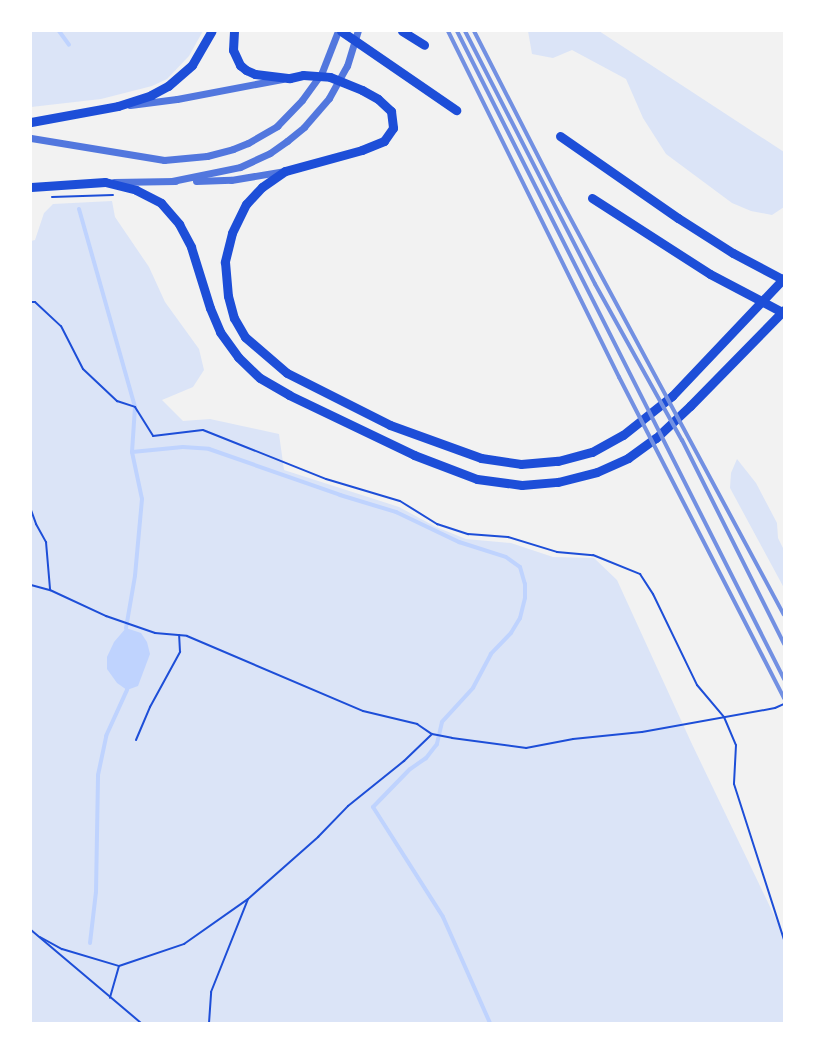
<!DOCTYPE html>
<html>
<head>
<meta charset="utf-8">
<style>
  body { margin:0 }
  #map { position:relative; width:815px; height:1054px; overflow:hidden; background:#f2f2f2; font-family:"Alegreya Sans",sans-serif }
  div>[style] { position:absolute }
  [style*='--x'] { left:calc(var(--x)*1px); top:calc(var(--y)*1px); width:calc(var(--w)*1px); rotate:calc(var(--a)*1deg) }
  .green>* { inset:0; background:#dbe4f7 }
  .water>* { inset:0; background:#bfd3fe }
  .stream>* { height:4px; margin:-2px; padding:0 2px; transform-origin:2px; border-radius:2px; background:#bfd3fe }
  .path>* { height:2px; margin:-1px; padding:0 1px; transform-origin:1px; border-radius:1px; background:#1d4ed8 }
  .tertiary>* { height:7px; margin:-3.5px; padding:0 3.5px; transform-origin:3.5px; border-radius:3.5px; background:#5277de }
  .primary>* { height:9px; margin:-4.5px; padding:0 4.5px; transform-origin:4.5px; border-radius:4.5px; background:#1d4ed8 }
  .rail>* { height:4px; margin:-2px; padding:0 2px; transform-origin:2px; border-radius:2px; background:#7290e2 }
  span { translate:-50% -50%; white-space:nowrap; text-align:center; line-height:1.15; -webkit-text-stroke:5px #fff; paint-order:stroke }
  .frame { position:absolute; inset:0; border:32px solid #fff; pointer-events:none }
</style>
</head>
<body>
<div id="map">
  <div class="green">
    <i style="clip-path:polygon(31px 31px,203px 31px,189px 56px,167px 79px,152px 86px,101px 99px,31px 107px)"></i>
    <i style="clip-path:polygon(528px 31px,599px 31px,784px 152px,784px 207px,772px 215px,751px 211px,732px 203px,666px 154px,643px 118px,626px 79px,572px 50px,553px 58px,532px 54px)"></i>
    <i style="clip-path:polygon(112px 201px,115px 217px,149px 267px,165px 302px,199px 349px,204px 370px,193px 387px,162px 400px,183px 421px,210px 419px,279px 434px,284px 470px,399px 507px,436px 527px,466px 539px,511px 543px,553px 557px,594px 558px,617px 580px,691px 742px,784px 936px,784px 1023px,31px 1023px,31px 241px,35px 240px,44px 213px,53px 204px)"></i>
    <i style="clip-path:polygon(737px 459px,756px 483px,777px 523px,778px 538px,784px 550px,784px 588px,730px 488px,731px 473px)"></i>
  </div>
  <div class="water">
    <i style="clip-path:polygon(126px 628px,141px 633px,147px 642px,150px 654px,138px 686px,127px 690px,117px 683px,107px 669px,107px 657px,114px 642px)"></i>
  </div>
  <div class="stream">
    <i style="--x:59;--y:31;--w:17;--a:54"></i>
    <i style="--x:79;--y:209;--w:206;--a:74.2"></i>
    <i style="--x:135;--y:407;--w:45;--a:93.8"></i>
    <i style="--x:132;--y:452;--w:48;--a:78"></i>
    <i style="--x:142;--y:499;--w:77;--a:95.2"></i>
    <i style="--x:135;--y:576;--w:53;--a:99.8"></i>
    <i style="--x:132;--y:452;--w:51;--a:-5.6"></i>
    <i style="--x:183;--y:447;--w:26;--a:4"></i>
    <i style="--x:209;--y:449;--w:139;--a:19.3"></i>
    <i style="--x:340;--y:495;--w:59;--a:16.9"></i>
    <i style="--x:396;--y:512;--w:70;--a:25.5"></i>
    <i style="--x:459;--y:542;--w:49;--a:17.7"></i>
    <i style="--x:506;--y:557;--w:17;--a:36"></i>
    <i style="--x:520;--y:567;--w:18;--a:74"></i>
    <i style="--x:525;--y:584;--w:14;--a:90"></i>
    <i style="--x:525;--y:598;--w:21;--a:104"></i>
    <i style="--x:520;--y:618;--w:17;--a:121"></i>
    <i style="--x:511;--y:633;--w:29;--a:134"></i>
    <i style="--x:491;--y:654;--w:38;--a:118"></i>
    <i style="--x:473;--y:688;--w:46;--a:132.4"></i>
    <i style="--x:442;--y:722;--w:23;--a:103"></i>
    <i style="--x:437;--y:744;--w:18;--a:128"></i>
    <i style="--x:426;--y:758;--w:19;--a:145"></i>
    <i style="--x:410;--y:769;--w:53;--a:134.2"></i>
    <i style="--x:373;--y:807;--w:130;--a:57.5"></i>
    <i style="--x:443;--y:917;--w:116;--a:66.1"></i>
    <i style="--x:90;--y:943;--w:51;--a:-83.3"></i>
    <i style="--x:96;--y:892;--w:117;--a:-89"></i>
    <i style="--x:98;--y:775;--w:40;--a:-78"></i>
    <i style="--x:106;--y:736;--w:51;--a:-65.5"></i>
  </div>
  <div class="path">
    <i style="--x:52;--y:197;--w:61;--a:-1.9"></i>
    <i style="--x:31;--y:302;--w:4;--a:0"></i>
    <i style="--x:35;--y:302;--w:35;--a:43"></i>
    <i style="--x:61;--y:326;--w:48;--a:62.9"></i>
    <i style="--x:83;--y:369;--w:47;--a:43.3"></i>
    <i style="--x:117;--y:401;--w:19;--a:18"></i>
    <i style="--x:135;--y:407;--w:34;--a:58"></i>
    <i style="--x:153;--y:436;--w:50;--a:-6.8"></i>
    <i style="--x:203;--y:430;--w:132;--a:21.7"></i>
    <i style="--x:326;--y:479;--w:77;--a:16.6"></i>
    <i style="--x:400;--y:501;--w:44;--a:31.9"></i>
    <i style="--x:437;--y:524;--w:33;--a:18"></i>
    <i style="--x:468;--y:534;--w:40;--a:4.3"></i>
    <i style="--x:508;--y:537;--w:51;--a:17"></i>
    <i style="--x:557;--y:552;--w:36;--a:5"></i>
    <i style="--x:593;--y:555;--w:51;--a:22"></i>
    <i style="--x:640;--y:574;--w:24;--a:57"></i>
    <i style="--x:653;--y:594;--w:101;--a:64.2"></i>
    <i style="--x:697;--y:685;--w:42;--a:49.8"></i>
    <i style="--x:724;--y:717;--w:30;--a:67"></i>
    <i style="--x:736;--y:745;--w:39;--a:93"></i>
    <i style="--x:734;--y:784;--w:164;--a:72.2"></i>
    <i style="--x:31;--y:510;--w:15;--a:70"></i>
    <i style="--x:36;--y:524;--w:21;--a:61"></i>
    <i style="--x:46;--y:542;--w:47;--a:85.1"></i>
    <i style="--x:31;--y:585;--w:20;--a:15"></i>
    <i style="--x:50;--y:590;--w:62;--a:24.9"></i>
    <i style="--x:106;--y:616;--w:52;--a:19.1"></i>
    <i style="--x:155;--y:633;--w:32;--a:5"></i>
    <i style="--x:187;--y:636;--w:191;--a:23.1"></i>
    <i style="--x:363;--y:711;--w:56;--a:13.5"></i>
    <i style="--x:417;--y:724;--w:18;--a:34"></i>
    <i style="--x:432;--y:734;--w:20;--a:11"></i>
    <i style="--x:452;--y:738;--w:75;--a:7.7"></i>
    <i style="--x:526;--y:748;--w:48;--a:-10.8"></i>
    <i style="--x:573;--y:739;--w:69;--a:-5.8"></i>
    <i style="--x:642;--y:732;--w:135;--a:-10.2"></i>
    <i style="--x:775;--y:708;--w:10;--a:-24"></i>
    <i style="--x:136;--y:740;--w:36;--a:-67"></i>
    <i style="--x:150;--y:707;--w:63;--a:-61.4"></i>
    <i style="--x:180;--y:652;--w:17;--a:-93"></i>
    <i style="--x:31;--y:930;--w:144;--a:40.2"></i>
    <i style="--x:40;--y:937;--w:25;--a:29"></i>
    <i style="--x:62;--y:949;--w:59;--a:16.6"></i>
    <i style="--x:119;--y:966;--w:33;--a:106"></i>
    <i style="--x:119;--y:966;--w:69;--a:-18.7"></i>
    <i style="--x:184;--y:944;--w:78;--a:-35.1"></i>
    <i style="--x:248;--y:899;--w:94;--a:-41.5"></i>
    <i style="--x:318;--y:837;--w:43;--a:-45.9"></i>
    <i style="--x:348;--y:806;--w:72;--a:-38.8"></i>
    <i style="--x:404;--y:761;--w:39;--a:-44"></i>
    <i style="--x:209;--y:1023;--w:31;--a:-86"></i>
    <i style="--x:211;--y:992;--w:100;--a:-68.3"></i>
  </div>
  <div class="tertiary">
    <i style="--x:130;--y:105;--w:47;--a:-7.3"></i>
    <i style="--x:177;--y:99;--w:107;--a:-10.8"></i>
    <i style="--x:31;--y:138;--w:135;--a:9.4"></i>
    <i style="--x:164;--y:160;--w:43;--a:-5.3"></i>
    <i style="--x:207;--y:156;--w:27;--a:-15"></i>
    <i style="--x:233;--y:149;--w:16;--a:-22"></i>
    <i style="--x:248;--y:143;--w:34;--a:-30"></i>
    <i style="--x:277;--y:126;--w:36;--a:-46"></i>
    <i style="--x:302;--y:100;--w:34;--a:-54"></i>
    <i style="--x:322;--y:72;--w:44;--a:-68.7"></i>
    <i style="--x:172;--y:181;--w:69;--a:-11.6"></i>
    <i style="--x:240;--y:167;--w:33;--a:-25"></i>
    <i style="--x:270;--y:153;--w:21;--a:-35"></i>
    <i style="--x:287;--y:141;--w:22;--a:-39"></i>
    <i style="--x:304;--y:127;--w:38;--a:-49"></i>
    <i style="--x:329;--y:98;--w:37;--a:-61"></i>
    <i style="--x:347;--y:66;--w:37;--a:-73"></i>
    <i style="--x:196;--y:181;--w:35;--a:-2"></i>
    <i style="--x:231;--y:180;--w:55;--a:-9.5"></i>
    <i style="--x:114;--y:182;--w:61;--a:-0.9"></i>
  </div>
  <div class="primary">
    <i style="--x:234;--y:31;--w:19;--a:93"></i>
    <i style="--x:233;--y:50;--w:17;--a:65"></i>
    <i style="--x:240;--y:65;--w:8;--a:40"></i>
    <i style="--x:246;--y:70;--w:10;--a:24"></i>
    <i style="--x:255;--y:74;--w:35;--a:7"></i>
    <i style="--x:290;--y:78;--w:13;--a:-13"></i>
    <i style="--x:303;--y:75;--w:27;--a:4"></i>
    <i style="--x:330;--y:77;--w:35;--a:22"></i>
    <i style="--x:362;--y:90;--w:18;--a:29"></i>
    <i style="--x:378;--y:99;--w:18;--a:43"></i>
    <i style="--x:391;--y:111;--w:17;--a:83"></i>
    <i style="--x:393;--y:128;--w:16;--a:125"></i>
    <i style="--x:384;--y:141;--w:24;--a:158"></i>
    <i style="--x:362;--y:150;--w:80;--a:164.7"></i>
    <i style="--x:285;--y:171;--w:28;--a:145"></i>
    <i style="--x:262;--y:187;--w:23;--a:133"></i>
    <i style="--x:246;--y:204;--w:32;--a:116"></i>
    <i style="--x:232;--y:233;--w:30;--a:104"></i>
    <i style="--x:225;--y:262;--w:34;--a:85"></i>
    <i style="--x:228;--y:296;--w:23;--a:75"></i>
    <i style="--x:234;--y:318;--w:22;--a:60"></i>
    <i style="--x:245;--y:337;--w:55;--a:40.6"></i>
    <i style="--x:287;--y:373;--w:115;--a:26.8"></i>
    <i style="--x:390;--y:425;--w:97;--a:19.9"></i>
    <i style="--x:481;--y:458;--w:40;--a:8.5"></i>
    <i style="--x:521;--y:464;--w:37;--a:-5"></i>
    <i style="--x:558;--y:461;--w:35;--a:-15"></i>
    <i style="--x:592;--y:452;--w:35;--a:-29"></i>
    <i style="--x:623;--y:435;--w:63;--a:-38.5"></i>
    <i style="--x:672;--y:396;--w:163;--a:-46.5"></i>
    <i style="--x:341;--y:31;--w:140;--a:34.5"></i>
    <i style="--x:402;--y:31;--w:26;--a:32"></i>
    <i style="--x:31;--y:122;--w:88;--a:-10.4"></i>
    <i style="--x:118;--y:106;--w:35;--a:-18"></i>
    <i style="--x:151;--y:95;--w:19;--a:-28"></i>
    <i style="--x:168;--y:86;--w:32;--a:-41"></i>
    <i style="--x:192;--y:65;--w:39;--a:-60"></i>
    <i style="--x:560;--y:136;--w:144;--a:34.8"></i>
    <i style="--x:678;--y:218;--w:65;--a:32.5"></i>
    <i style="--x:733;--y:253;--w:58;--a:27.9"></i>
    <i style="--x:31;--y:187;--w:74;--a:-3.9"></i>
    <i style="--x:105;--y:182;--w:32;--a:14"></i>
    <i style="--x:136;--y:190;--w:28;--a:27"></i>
    <i style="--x:161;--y:203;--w:28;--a:49"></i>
    <i style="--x:179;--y:224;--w:26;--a:62"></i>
    <i style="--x:191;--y:247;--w:64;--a:72.7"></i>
    <i style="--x:210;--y:308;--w:26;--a:67"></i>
    <i style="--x:220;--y:332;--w:31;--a:54"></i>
    <i style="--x:238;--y:357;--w:30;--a:44"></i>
    <i style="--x:260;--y:378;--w:34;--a:30"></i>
    <i style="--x:289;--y:395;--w:139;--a:25.6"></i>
    <i style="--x:414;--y:455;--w:67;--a:20.9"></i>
    <i style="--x:477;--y:479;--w:45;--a:7.6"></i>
    <i style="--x:522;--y:485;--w:36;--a:-5"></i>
    <i style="--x:558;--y:482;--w:40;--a:-14.4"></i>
    <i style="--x:597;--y:472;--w:34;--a:-24"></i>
    <i style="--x:628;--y:458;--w:34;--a:-36"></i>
    <i style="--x:656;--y:438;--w:47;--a:-43.3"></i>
    <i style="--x:690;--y:406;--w:134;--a:-45.6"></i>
    <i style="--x:592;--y:198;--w:140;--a:32.8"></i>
    <i style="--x:710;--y:274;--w:84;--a:27.8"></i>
  </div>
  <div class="rail">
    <i style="--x:448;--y:31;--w:386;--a:63.7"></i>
    <i style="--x:619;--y:377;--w:361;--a:62.8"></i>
    <i style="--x:457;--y:31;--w:726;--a:63.22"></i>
    <i style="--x:465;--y:31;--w:284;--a:62.8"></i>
    <i style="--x:595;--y:284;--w:179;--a:60.9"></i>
    <i style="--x:682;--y:440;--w:228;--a:63.4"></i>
    <i style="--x:474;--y:31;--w:189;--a:62.9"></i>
    <i style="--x:560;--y:199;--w:472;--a:61.7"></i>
  </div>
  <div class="frame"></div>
</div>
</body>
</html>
